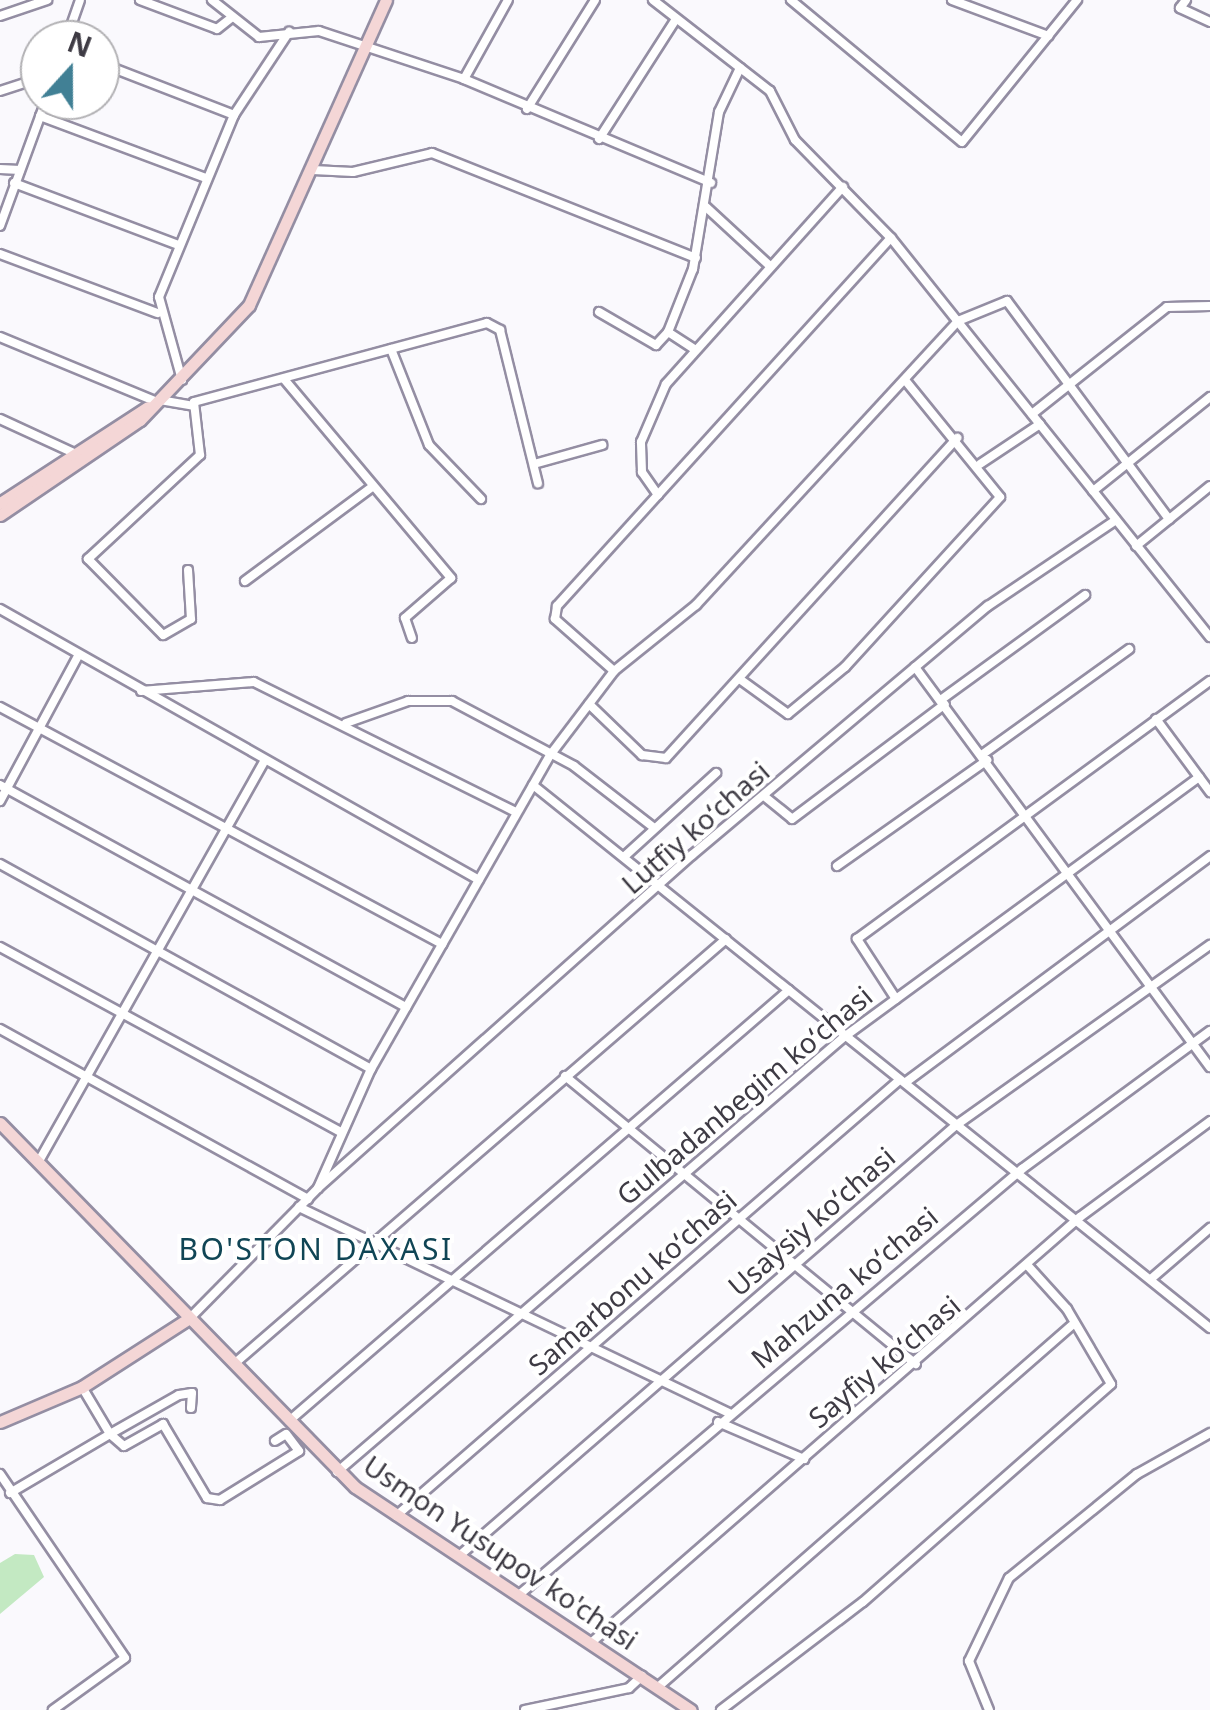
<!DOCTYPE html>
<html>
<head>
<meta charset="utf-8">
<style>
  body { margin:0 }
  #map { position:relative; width:1210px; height:1710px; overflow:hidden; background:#faf9fd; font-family:"Noto Sans",sans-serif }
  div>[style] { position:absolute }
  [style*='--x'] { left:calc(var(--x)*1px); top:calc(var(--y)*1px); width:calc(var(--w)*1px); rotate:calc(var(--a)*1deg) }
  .green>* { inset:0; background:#c3e9c2 }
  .roads { filter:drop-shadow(2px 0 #948ea3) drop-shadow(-2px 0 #948ea3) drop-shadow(0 2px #948ea3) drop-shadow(0 -2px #948ea3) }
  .street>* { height:8px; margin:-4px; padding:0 4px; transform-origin:4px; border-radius:4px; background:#fff }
  .secondary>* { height:11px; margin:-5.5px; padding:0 5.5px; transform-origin:5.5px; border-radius:5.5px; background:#f4d6d6 }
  span { translate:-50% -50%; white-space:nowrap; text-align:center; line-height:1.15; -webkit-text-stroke:8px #fff; paint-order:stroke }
  .street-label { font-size:28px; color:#3e3b44 }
  .neighbourhood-label { font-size:30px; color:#104555; letter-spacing:2.5px }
  .north { position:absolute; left:20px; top:20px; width:100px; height:100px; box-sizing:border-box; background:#fff; border:2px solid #b2b1b4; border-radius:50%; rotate:21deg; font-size:28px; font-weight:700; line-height:40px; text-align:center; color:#3e3b44 }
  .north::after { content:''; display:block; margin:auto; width:35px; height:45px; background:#418095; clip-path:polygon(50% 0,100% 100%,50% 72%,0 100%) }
</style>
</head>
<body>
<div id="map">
  <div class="green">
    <i style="clip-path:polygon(15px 1554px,34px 1555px,44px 1577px,0 1614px,0 1563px)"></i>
  </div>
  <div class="roads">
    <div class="street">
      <i style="--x:140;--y:0;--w:82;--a:20.6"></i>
      <i style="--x:217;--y:29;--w:18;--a:-38"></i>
      <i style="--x:212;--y:0;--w:60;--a:38.2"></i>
      <i style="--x:259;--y:37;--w:60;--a:-5.7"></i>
      <i style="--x:319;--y:31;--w:153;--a:18.3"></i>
      <i style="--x:464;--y:79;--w:268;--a:22.8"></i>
      <i style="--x:653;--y:0;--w:148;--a:37.9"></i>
      <i style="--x:770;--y:91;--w:55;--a:63"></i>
      <i style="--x:795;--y:140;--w:137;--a:45.6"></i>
      <i style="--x:891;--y:238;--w:511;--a:51.36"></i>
      <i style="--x:791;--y:0;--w:222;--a:39.7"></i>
      <i style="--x:962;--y:142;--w:183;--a:-51"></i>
      <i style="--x:952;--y:0;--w:103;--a:20.4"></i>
      <i style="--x:1186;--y:0;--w:10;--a:127"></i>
      <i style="--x:1180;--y:8;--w:33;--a:25"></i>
      <i style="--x:0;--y:16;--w:50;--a:-18.8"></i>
      <i style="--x:66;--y:40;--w:42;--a:-70.7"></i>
      <i style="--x:100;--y:63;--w:144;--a:21.2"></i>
      <i style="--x:464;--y:79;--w:90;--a:-60.9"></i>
      <i style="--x:0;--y:91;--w:42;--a:-18"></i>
      <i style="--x:527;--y:109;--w:128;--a:-58"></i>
      <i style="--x:40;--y:116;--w:177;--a:20.5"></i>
      <i style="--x:599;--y:139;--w:143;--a:-57.3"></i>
      <i style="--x:0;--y:169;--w:20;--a:3"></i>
      <i style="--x:313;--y:170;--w:40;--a:2.9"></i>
      <i style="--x:353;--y:172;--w:81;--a:-13.5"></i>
      <i style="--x:432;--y:153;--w:284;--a:21.7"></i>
      <i style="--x:14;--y:183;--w:175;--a:20.7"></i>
      <i style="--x:706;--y:207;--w:87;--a:42.7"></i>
      <i style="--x:0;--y:226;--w:134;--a:-69.9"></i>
      <i style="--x:0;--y:254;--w:168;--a:20.6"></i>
      <i style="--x:599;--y:312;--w:66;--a:30.1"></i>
      <i style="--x:656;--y:345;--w:18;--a:-47"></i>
      <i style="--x:668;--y:332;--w:68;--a:-68.4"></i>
      <i style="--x:693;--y:269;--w:159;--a:-80.6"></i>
      <i style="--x:719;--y:112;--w:49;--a:-64.5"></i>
      <i style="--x:668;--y:332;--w:31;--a:33"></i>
      <i style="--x:0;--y:337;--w:170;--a:22.5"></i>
      <i style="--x:391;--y:349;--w:103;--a:68.4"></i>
      <i style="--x:429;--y:445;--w:75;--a:46.1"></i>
      <i style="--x:284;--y:379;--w:260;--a:50"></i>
      <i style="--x:451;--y:578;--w:61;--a:139"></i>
      <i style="--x:405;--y:618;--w:21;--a:71"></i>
      <i style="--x:182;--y:380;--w:86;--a:-105.5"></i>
      <i style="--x:159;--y:297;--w:197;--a:-67.6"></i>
      <i style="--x:234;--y:115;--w:100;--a:-56.5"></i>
      <i style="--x:160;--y:400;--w:34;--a:10"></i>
      <i style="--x:1032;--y:414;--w:172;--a:-38.4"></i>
      <i style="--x:1167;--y:307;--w:43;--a:-1.3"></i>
      <i style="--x:0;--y:419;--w:81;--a:24.7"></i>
      <i style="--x:534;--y:464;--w:71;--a:-15.6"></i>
      <i style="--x:980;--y:464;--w:72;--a:-33.7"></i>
      <i style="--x:1093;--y:491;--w:150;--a:-38.8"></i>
      <i style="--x:658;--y:495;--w:28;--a:-125"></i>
      <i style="--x:642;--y:472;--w:30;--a:-92"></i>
      <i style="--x:641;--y:442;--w:63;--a:-66.7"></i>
      <i style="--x:666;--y:384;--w:265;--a:-48.1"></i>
      <i style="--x:1136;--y:546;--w:95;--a:-39"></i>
      <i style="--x:188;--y:570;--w:49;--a:86.5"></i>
      <i style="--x:191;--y:619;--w:32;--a:150"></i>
      <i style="--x:163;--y:635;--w:107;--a:-134.6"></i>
      <i style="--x:88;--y:559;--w:153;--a:-42.9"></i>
      <i style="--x:200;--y:455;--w:53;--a:-96.5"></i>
      <i style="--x:194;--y:402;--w:303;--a:-15.1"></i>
      <i style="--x:487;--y:323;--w:15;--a:28"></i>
      <i style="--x:500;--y:330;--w:158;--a:76.1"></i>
      <i style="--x:245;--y:581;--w:158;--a:-36.5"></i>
      <i style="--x:0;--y:609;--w:550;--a:29.5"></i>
      <i style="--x:915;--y:667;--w:497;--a:53.6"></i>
      <i style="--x:614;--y:671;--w:79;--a:-138.6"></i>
      <i style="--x:555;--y:619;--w:13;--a:-81"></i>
      <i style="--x:557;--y:606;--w:497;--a:-47.8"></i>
      <i style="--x:741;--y:680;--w:58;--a:35.9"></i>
      <i style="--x:788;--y:714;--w:74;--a:-39.5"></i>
      <i style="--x:845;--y:667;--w:230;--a:-47.6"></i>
      <i style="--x:1000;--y:497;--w:151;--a:-129.1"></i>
      <i style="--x:141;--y:691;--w:113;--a:-4.6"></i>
      <i style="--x:254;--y:682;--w:292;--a:26.4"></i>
      <i style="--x:942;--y:699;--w:177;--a:-36"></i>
      <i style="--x:589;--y:704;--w:74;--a:43.9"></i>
      <i style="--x:642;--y:755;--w:24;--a:7"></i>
      <i style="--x:666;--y:758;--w:433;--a:-47.7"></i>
      <i style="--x:0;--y:707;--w:502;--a:28.2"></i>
      <i style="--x:1156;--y:719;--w:91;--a:53.5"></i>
      <i style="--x:346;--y:723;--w:66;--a:-19.5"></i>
      <i style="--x:408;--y:701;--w:44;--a:0"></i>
      <i style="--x:452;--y:701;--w:138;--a:28"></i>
      <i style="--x:574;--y:766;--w:100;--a:37.7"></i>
      <i style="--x:983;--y:754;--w:180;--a:-35.7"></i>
      <i style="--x:0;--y:785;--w:463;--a:28.7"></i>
      <i style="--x:533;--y:785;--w:868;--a:38.73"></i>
      <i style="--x:764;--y:796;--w:36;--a:39"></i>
      <i style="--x:792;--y:819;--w:191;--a:-36.9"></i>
      <i style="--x:0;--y:801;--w:165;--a:-61.7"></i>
      <i style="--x:626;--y:855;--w:122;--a:-42.3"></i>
      <i style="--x:0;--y:864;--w:424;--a:28.9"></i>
      <i style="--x:837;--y:866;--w:184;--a:-35.2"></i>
      <i style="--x:0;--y:947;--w:389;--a:28.5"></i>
      <i style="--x:896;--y:999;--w:72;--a:-123"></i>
      <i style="--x:857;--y:939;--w:437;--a:-36.2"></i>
      <i style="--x:0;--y:1029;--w:352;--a:28.9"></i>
      <i style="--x:565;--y:1076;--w:454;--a:39.4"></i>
      <i style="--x:906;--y:1082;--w:379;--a:-36.6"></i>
      <i style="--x:39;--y:1161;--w:460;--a:-60.6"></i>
      <i style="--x:318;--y:1188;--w:130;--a:-66"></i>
      <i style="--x:371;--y:1069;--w:363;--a:-60.3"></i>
      <i style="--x:551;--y:754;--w:104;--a:-52.8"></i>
      <i style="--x:614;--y:671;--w:105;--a:-38.8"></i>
      <i style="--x:696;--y:605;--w:386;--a:-47.3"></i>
      <i style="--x:958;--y:321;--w:53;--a:-22.2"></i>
      <i style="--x:1007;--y:301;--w:272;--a:53.4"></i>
      <i style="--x:299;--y:1207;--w:477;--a:25.6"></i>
      <i style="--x:1152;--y:1278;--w:77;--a:-40.8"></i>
      <i style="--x:190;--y:1318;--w:182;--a:-45.4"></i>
      <i style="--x:318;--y:1188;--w:501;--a:-41.68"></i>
      <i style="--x:692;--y:855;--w:387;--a:-40.1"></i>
      <i style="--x:988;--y:606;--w:154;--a:-33.9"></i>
      <i style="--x:234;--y:1364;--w:650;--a:-40.82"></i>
      <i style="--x:82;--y:1387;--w:55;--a:59.2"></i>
      <i style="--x:110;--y:1434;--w:79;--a:-29.5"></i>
      <i style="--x:179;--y:1395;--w:13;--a:-9"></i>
      <i style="--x:192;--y:1393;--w:15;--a:94"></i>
      <i style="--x:289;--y:1421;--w:660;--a:-40.76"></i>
      <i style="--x:718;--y:1422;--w:94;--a:23.3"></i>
      <i style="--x:337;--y:1472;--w:668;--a:-40.63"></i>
      <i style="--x:844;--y:1037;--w:440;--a:-36.2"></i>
      <i style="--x:0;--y:1474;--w:222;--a:55.8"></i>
      <i style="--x:125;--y:1658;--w:89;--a:144.2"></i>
      <i style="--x:10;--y:1493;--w:116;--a:-30.5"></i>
      <i style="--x:110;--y:1434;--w:18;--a:41"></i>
      <i style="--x:124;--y:1446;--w:45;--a:-29.4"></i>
      <i style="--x:163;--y:1424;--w:86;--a:59.3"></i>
      <i style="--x:207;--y:1498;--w:13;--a:9"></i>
      <i style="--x:220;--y:1500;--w:93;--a:-31.8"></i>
      <i style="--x:299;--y:1451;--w:21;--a:-127"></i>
      <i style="--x:286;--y:1434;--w:13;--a:148"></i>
      <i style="--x:396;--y:1516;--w:663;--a:-40.9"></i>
      <i style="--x:459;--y:1556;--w:656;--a:-40.92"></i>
      <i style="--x:955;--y:1126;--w:313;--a:-35.4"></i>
      <i style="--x:520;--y:1594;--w:658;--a:-40.25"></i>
      <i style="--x:1022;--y:1169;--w:233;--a:-36.3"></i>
      <i style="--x:592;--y:1642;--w:647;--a:-41.05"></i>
      <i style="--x:1080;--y:1217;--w:162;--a:-36.4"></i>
      <i style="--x:658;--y:1687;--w:549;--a:-41.16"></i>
      <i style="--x:525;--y:1710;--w:106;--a:-11.9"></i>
      <i style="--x:629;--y:1688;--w:18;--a:-43"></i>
      <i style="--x:721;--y:1710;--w:178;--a:-37.3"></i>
      <i style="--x:863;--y:1602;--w:330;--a:-41.3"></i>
      <i style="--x:1111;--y:1384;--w:87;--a:-120.4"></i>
      <i style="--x:1067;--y:1309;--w:57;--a:-132.1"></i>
      <i style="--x:989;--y:1710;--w:53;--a:-112.2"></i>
      <i style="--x:969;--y:1661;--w:92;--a:-64.3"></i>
      <i style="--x:1009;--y:1578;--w:165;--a:-39.1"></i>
      <i style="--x:1137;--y:1474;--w:84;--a:-29.3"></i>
    </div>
    <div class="secondary">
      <i style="--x:0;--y:503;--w:176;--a:-33"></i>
      <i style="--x:0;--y:515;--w:169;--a:-34.2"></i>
      <i style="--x:140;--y:420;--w:158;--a:-46.5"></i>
      <i style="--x:249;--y:305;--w:334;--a:-65.8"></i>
      <i style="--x:0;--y:1123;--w:508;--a:45.72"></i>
      <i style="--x:355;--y:1487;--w:403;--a:33.6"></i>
      <i style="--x:0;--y:1422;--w:89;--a:-23.1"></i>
      <i style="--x:82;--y:1387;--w:126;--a:-32.7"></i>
    </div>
  </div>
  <div class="street-label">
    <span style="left:695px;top:827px;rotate:-41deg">Lutfiy koʻchasi</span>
    <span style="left:744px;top:1095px;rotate:-40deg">Gulbadanbegim koʻchasi</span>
    <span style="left:811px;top:1221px;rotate:-41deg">Usaysiy koʻchasi</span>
    <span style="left:632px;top:1282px;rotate:-41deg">Samarbonu koʻchasi</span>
    <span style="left:844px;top:1287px;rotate:-40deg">Mahzuna koʻchasi</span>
    <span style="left:884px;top:1361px;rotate:-40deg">Sayfiy koʻchasi</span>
    <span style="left:501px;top:1552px;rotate:34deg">Usmon Yusupov ko'chasi</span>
  </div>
  <div class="neighbourhood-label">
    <span style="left:316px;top:1249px">BO'STON DAXASI</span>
  </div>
  <div class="north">N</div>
</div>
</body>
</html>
